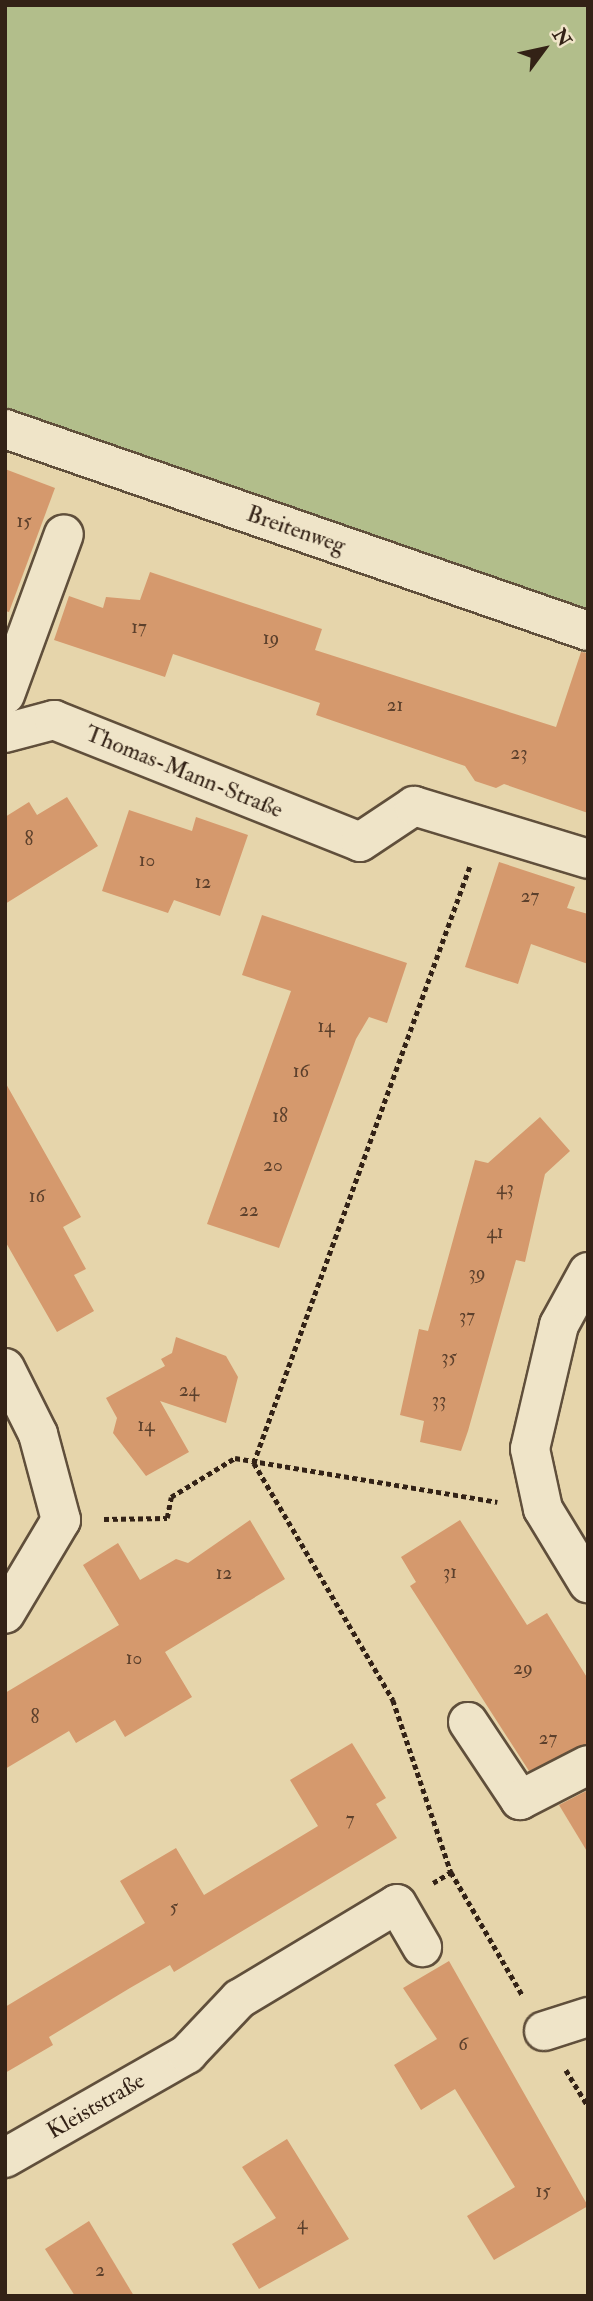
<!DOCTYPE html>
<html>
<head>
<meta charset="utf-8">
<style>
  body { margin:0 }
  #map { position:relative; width:593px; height:2301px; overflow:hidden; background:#e6d5ab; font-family:"IM FELL Double Pica",serif }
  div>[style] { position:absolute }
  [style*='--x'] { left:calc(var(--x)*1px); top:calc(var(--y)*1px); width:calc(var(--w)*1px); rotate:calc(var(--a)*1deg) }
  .green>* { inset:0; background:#b2be8b }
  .building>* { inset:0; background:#d5996d }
  .path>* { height:4.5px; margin-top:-2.25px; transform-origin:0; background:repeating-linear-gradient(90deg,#332216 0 5px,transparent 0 8.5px) }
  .roads { filter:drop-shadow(2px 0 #604f3b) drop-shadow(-2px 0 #604f3b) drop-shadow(0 2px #604f3b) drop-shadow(0 -2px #604f3b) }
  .minor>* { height:38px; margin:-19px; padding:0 19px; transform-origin:19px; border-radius:19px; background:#efe4c8 }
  span { translate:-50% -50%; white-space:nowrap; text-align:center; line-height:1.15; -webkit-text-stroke:5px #efe4c8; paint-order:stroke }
  .number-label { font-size:19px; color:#5c402c }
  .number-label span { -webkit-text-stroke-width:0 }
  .street-label { font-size:23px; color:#332216 }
  .frame { position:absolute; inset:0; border:7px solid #332216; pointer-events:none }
  .north { position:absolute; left:509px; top:14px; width:70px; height:70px; -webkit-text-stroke:5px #efe4c8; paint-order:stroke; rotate:57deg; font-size:19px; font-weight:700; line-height:28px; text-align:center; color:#332216 }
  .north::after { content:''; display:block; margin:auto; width:24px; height:32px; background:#332216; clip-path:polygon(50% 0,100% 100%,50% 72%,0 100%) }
</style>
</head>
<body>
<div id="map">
  <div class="green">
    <i style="clip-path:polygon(5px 5px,588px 5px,588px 620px,5px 421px)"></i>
  </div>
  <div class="building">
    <i style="clip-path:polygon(5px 469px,55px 488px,9px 612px,5px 611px)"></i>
    <i style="clip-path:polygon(150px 572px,322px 629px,315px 650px,556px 727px,581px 652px,588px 653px,588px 813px,504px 784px,496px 788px,475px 781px,465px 766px,316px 715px,320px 703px,173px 654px,165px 677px,54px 640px,69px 596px,103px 608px,106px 597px,140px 600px)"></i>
    <i style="clip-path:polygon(67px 797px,98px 846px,5px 904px,5px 817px,29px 802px,37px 815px)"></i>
    <i style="clip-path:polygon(129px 810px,192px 831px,196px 817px,248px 835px,220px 916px,174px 900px,168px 913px,102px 891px)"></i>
    <i style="clip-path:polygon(499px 862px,575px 887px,567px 908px,588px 914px,588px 964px,531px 944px,518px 984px,465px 967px)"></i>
    <i style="clip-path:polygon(262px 915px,407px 963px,387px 1023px,369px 1017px,356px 1039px,279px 1248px,207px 1224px,291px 991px,242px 975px)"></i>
    <i style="clip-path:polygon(5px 1082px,81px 1217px,63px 1227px,86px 1269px,74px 1275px,94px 1311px,57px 1332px,5px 1241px)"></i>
    <i style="clip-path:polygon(540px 1117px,570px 1151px,545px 1174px,525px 1262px,516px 1260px,468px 1431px,461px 1451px,420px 1442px,424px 1421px,400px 1415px,419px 1329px,428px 1331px,475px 1160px,488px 1163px)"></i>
    <i style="clip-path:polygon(176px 1337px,226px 1356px,238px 1377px,226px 1423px,160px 1401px,189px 1452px,146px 1476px,113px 1433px,117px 1418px,106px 1398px,165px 1366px,161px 1359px,172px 1353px)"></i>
    <i style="clip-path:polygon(250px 1520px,285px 1579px,165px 1652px,192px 1697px,125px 1737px,115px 1720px,76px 1743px,69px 1731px,5px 1769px,5px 1693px,119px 1625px,83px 1565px,118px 1543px,140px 1580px,176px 1559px,188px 1563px)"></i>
    <i style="clip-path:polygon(460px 1520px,527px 1625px,547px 1613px,588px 1679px,588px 1743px,529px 1771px,410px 1586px,416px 1582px,401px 1557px)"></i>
    <i style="clip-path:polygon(352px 1743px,386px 1798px,376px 1804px,397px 1838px,174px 1972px,170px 1965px,130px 1988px,49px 2037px,53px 2045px,5px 2073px,5px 2007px,145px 1923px,120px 1881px,176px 1848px,204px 1895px,318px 1826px,290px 1780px)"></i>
    <i style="clip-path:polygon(588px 1790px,588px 1853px,559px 1805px)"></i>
    <i style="clip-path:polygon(449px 1961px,588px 2206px,494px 2260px,467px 2216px,515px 2187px,455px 2089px,421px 2110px,394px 2065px,437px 2039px,403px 1988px)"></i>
    <i style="clip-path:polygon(287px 2139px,349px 2239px,259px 2289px,232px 2244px,276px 2218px,242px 2167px)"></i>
    <i style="clip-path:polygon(89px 2221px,134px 2296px,75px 2296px,45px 2249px)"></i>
  </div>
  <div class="path">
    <i style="--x:470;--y:867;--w:634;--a:109.92"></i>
    <i style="--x:254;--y:1463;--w:275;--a:59.6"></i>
    <i style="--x:393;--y:1700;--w:182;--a:71.4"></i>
    <i style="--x:451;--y:1872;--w:143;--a:59.9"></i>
    <i style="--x:104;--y:1519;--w:63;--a:-0.9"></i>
    <i style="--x:167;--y:1518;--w:21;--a:-79"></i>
    <i style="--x:171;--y:1497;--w:75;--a:-31.4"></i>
    <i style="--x:235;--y:1458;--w:266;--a:9.5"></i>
    <i style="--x:433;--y:1883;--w:21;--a:-31"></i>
    <i style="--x:566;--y:2070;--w:42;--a:58.6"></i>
  </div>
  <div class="roads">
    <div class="minor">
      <i style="--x:5;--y:429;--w:617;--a:19.11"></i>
      <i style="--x:5;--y:695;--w:171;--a:-69.9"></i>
      <i style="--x:5;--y:733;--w:51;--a:-14.9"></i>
      <i style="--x:54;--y:720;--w:329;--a:21.7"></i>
      <i style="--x:360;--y:842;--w:65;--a:-33.7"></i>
      <i style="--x:414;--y:806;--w:182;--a:16.9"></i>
      <i style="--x:588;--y:1272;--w:60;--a:118.7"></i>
      <i style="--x:559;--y:1325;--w:127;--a:103.2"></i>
      <i style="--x:530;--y:1449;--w:61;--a:77.8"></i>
      <i style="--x:543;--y:1509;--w:87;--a:58.7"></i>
      <i style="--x:5;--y:1368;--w:74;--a:63.4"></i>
      <i style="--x:38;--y:1434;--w:89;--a:75"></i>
      <i style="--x:61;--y:1520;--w:109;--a:120.8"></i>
      <i style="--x:468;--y:1722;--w:94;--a:56.3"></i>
      <i style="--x:520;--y:1800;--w:76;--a:-27.2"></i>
      <i style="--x:544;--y:2031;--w:46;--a:-17.7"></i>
      <i style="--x:5;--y:2158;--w:210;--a:-29.7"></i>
      <i style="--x:187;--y:2054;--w:76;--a:-46.6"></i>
      <i style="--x:239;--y:1999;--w:184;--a:-31"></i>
      <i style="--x:397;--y:1904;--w:50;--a:59.8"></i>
    </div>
  </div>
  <div class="number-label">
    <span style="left:24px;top:522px">15</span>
    <span style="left:139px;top:628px">17</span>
    <span style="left:271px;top:639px">19</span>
    <span style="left:395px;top:706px">21</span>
    <span style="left:519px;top:754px">23</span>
    <span style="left:29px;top:840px">8</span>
    <span style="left:147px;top:861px">10</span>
    <span style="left:203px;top:883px">12</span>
    <span style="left:530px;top:897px">27</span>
    <span style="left:326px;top:1027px">14</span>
    <span style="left:301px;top:1072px">16</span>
    <span style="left:280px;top:1117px">18</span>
    <span style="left:273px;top:1166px">20</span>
    <span style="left:505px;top:1189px">43</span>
    <span style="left:37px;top:1197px">16</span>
    <span style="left:249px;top:1211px">22</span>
    <span style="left:495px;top:1233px">41</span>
    <span style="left:477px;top:1274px">39</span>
    <span style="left:467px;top:1317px">37</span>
    <span style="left:449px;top:1358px">35</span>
    <span style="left:189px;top:1391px">24</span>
    <span style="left:439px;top:1401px">33</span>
    <span style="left:146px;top:1426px">14</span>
    <span style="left:450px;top:1573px">31</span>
    <span style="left:224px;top:1574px">12</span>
    <span style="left:134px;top:1659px">10</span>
    <span style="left:523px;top:1669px">29</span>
    <span style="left:35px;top:1718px">8</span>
    <span style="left:548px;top:1739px">27</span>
    <span style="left:350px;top:1820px">7</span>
    <span style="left:174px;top:1908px">5</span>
    <span style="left:463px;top:2045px">6</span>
    <span style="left:543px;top:2192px">15</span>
    <span style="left:302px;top:2224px">4</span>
    <span style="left:100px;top:2271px">2</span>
  </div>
  <div class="street-label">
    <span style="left:296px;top:530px;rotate:19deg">Breitenweg</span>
    <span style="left:184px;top:772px;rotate:22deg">Thomas-Mann-Straße</span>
    <span style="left:96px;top:2106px;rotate:-30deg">Kleiststraße</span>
  </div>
  <div class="frame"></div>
  <div class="north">N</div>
</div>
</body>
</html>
